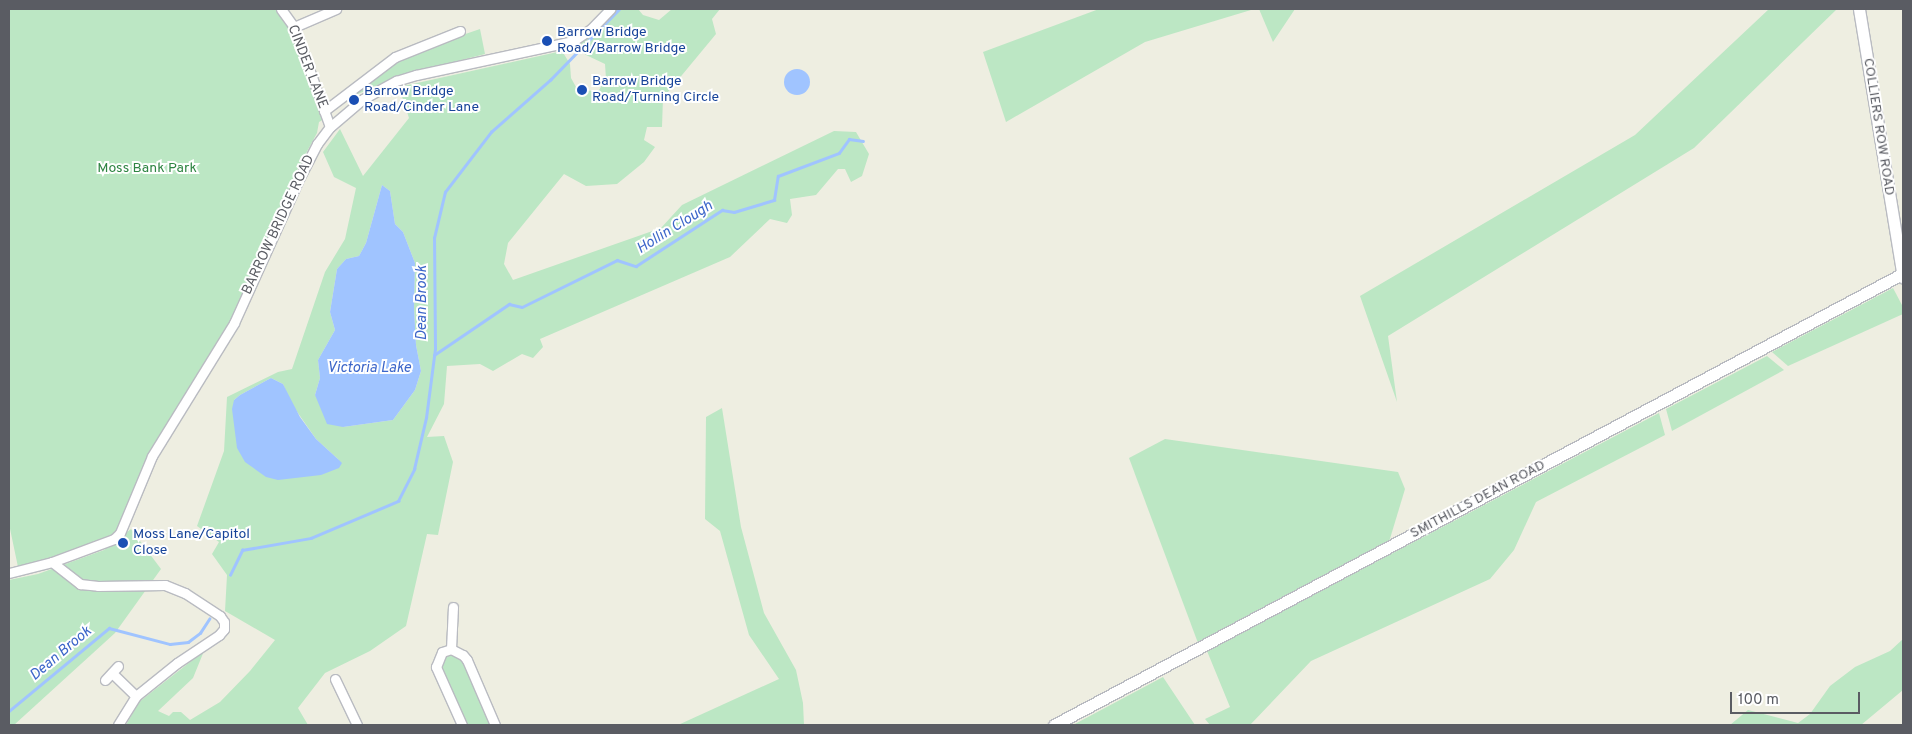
<!DOCTYPE html>
<html>
<head>
<meta charset="utf-8">
<style>
  body { margin:0 }
  #map { position:relative; width:1912px; height:734px; overflow:hidden; background:#eeeee1; font-family:Overpass,sans-serif }
  div>[style] { position:absolute }
  [style*='--x'] { left:calc(var(--x)*1px); top:calc(var(--y)*1px); width:calc(var(--w)*1px); rotate:calc(var(--a)*1deg) }
  .green>* { inset:0; background:#bce7c4 }
  .water>* { inset:0; background:#a0c4ff }
  .round { border-radius:50% }
  .stream>* { height:2.5px; margin:-1.25px; padding:0 1.25px; transform-origin:1.25px; border-radius:1.25px; background:#a0c4ff }
  .roads { filter:drop-shadow(1px 0 #b9bbc1) drop-shadow(-1px 0 #b9bbc1) drop-shadow(0 1px #b9bbc1) drop-shadow(0 -1px #b9bbc1) }
  .minor>* { height:9px; margin:-4.5px; padding:0 4.5px; transform-origin:4.5px; border-radius:4.5px; background:#fff }
  .tertiary>* { height:11px; margin:-5.5px; padding:0 5.5px; transform-origin:5.5px; border-radius:5.5px; background:#fff }
  .dots>* { width:14px; height:14px; translate:-50% -50%; box-sizing:border-box; border:2px solid #fff; border-radius:50% }
  span { translate:-50% -50%; white-space:nowrap; text-align:center; line-height:1.15; -webkit-text-stroke:4px #fff; paint-order:stroke }
  .transit-label { font-size:14px; color:#164399 }
  .left { translate:0 -50%; text-align:left }
  .street-label { font-size:14px; color:#5a5c63 }
  .park-label { font-size:14px; color:#2f8543 }
  .water-label { font-size:15px; color:#3c66c9; font-style:italic }
  .frame { position:absolute; inset:0; border:10px solid #5a5c63; pointer-events:none }
  .scale { position:absolute; left:1730px; top:692px; width:130px; height:22px; box-sizing:border-box; border:2px solid #5a5c63; border-top:0; padding-left:6px; font-size:15px; line-height:18px; white-space:nowrap; color:#5a5c63; -webkit-text-stroke:4px #fff; paint-order:stroke }
</style>
</head>
<body>
<div id="map">
  <div class="green">
    <i style="clip-path:polygon(9px 9px,279px 9px,294px 27px,326px 118px,319px 122px,317px 133px,297px 170px,232px 320px,152px 456px,120px 533px,52px 562px,18px 567px,9px 524px)"></i>
    <i style="clip-path:polygon(evenodd,615px 9px,638px 9px,643px 15px,659px 20px,672px 9px,720px 9px,712px 19px,716px 34px,663px 98px,662px 127px,647px 127px,644px 140px,655px 147px,644px 162px,617px 184px,586px 186px,564px 174px,508px 243px,504px 264px,513px 280px,661px 228px,682px 205px,834px 131px,856px 132px,869px 154px,862px 176px,851px 182px,845px 169px,838px 169px,816px 195px,790px 199px,792px 215px,787px 223px,770px 219px,730px 257px,540px 339px,543px 347px,533px 358px,522px 354px,493px 371px,480px 364px,447px 366px,444px 404px,427px 437px,444px 436px,453px 462px,438px 535px,427px 534px,406px 626px,370px 651px,325px 673px,298px 708px,308px 725px,126px 725px,139px 702px,204px 651px,193px 678px,158px 711px,169px 716px,173px 712px,181px 712px,190px 720px,220px 702px,250px 671px,275px 640px,225px 611px,227px 575px,212px 554px,219px 542px,197px 526px,224px 451px,227px 397px,278px 372px,292px 369px,325px 272px,345px 239px,356px 188px,334px 177px,323px 152px,340px 129px,363px 176px,409px 118px,399px 87px,562px 51px,570px 64px,571px 78px,576px 87px,586px 91px,599px 90px,606px 79px,605px 64px,586px 55px,577px 47px,615px 9px,382px 185px,390px 191px,395px 224px,403px 232px,415px 263px,414px 308px,416px 345px,421px 371px,415px 390px,393px 420px,343px 427px,315px 395px,320px 378px,318px 360px,335px 330px,330px 312px,337px 269px,346px 259px,359px 256px,366px 243px,382px 185px,615px 9px,271px 378px,283px 384px,291px 403px,316px 439px,339px 460px,234px 400px,240px 395px,271px 378px)"></i>
    <i style="clip-path:polygon(1099px 9px,1251px 9px,1251px 10px,1145px 42px,1006px 122px,983px 52px)"></i>
    <i style="clip-path:polygon(1259px 9px,1295px 9px,1273px 42px)"></i>
    <i style="clip-path:polygon(1769px 9px,1837px 9px,1694px 148px,1388px 336px,1397px 402px,1360px 296px,1635px 135px)"></i>
    <i style="clip-path:polygon(480px 29px,485px 54px,396px 77px,349px 98px,382px 71px,410px 53px)"></i>
    <i style="clip-path:polygon(1893px 288px,1903px 307px,1903px 314px,1788px 366px,1772px 352px)"></i>
    <i style="clip-path:polygon(1767px 356px,1784px 370px,1672px 431px,1666px 409px)"></i>
    <i style="clip-path:polygon(722px 408px,741px 527px,764px 613px,796px 670px,803px 703px,804px 725px,678px 725px,779px 679px,749px 635px,720px 531px,705px 519px,706px 417px)"></i>
    <i style="clip-path:polygon(1659px 413px,1665px 435px,1536px 502px,1514px 550px,1490px 579px,1311px 661px,1250px 725px,1210px 725px,1205px 719px,1230px 707px,1207px 651px)"></i>
    <i style="clip-path:polygon(1165px 439px,1398px 472px,1405px 489px,1389px 542px,1198px 643px,1129px 458px)"></i>
    <i style="clip-path:polygon(131px 529px,161px 569px,115px 633px,14px 725px,9px 725px,9px 580px,38px 574px,104px 550px)"></i>
    <i style="clip-path:polygon(1903px 639px,1903px 690px,1861px 725px,1730px 725px,1748px 710px,1798px 723px,1810px 714px,1830px 686px,1855px 667px,1890px 651px)"></i>
    <i style="clip-path:polygon(450px 654px,462px 660px,491px 725px,466px 725px,442px 669px,443px 658px)"></i>
    <i style="clip-path:polygon(1163px 677px,1195px 725px,1073px 725px)"></i>
  </div>
  <div class="water">
    <i class="round" style="left:784px;top:69px;width:26px;height:26px"></i>
    <i style="clip-path:polygon(382px 185px,390px 191px,395px 224px,403px 232px,415px 263px,414px 308px,416px 345px,421px 371px,415px 390px,393px 420px,343px 427px,327px 424px,315px 395px,320px 378px,318px 360px,335px 330px,330px 312px,337px 269px,346px 259px,359px 256px,366px 243px)"></i>
    <i style="clip-path:polygon(271px 378px,283px 384px,300px 417px,316px 439px,339px 460px,342px 463px,339px 468px,321px 475px,278px 480px,266px 477px,245px 462px,237px 448px,232px 409px,234px 400px,240px 395px)"></i>
  </div>
  <div class="stream">
    <i style="--x:434;--y:355;--w:91;--a:-34.2"></i>
    <i style="--x:509;--y:304;--w:13;--a:13"></i>
    <i style="--x:522;--y:307;--w:106;--a:-26.3"></i>
    <i style="--x:617;--y:260;--w:20;--a:18"></i>
    <i style="--x:636;--y:266;--w:103;--a:-33.1"></i>
    <i style="--x:722;--y:210;--w:12;--a:9"></i>
    <i style="--x:734;--y:212;--w:42;--a:-16.7"></i>
    <i style="--x:774;--y:200;--w:24;--a:-81"></i>
    <i style="--x:778;--y:176;--w:65;--a:-20.7"></i>
    <i style="--x:839;--y:153;--w:17;--a:-54"></i>
    <i style="--x:849;--y:139;--w:14;--a:8"></i>
    <i style="--x:230;--y:575;--w:28;--a:-64"></i>
    <i style="--x:242;--y:550;--w:70;--a:-9.9"></i>
    <i style="--x:311;--y:538;--w:95;--a:-23"></i>
    <i style="--x:398;--y:501;--w:36;--a:-63"></i>
    <i style="--x:414;--y:469;--w:52;--a:-76.8"></i>
    <i style="--x:426;--y:418;--w:70;--a:-82.6"></i>
    <i style="--x:435;--y:349;--w:111;--a:-90.5"></i>
    <i style="--x:434;--y:238;--w:47;--a:-76.6"></i>
    <i style="--x:445;--y:192;--w:76;--a:-52.5"></i>
    <i style="--x:491;--y:132;--w:79;--a:-41.4"></i>
    <i style="--x:550;--y:80;--w:99;--a:-45.8"></i>
    <i style="--x:9;--y:711;--w:130;--a:-39.7"></i>
    <i style="--x:109;--y:628;--w:63;--a:14.7"></i>
    <i style="--x:170;--y:644;--w:18;--a:-6"></i>
    <i style="--x:188;--y:642;--w:15;--a:-37"></i>
    <i style="--x:200;--y:633;--w:17;--a:-57"></i>
  </div>
  <div class="roads">
    <div class="minor">
      <i style="--x:281;--y:9;--w:22;--a:54"></i>
      <i style="--x:294;--y:27;--w:106;--a:70.2"></i>
      <i style="--x:294;--y:27;--w:46;--a:-23.2"></i>
      <i style="--x:324;--y:111;--w:89;--a:-37.3"></i>
      <i style="--x:395;--y:57;--w:70;--a:-21.8"></i>
      <i style="--x:52;--y:562;--w:36;--a:38"></i>
      <i style="--x:80;--y:584;--w:18;--a:6"></i>
      <i style="--x:98;--y:586;--w:67;--a:-0.9"></i>
      <i style="--x:165;--y:585;--w:22;--a:22"></i>
      <i style="--x:185;--y:593;--w:42;--a:33.3"></i>
      <i style="--x:220;--y:616;--w:7;--a:56"></i>
      <i style="--x:224;--y:622;--w:7;--a:90"></i>
      <i style="--x:224;--y:629;--w:8;--a:130"></i>
      <i style="--x:219;--y:635;--w:50;--a:146.3"></i>
      <i style="--x:177;--y:663;--w:53;--a:141.2"></i>
      <i style="--x:136;--y:696;--w:34;--a:122"></i>
      <i style="--x:9;--y:573;--w:44;--a:-14.3"></i>
      <i style="--x:52;--y:562;--w:66;--a:-20.4"></i>
      <i style="--x:114;--y:539;--w:8;--a:-45"></i>
      <i style="--x:120;--y:533;--w:83;--a:-67.4"></i>
      <i style="--x:152;--y:456;--w:156;--a:-58.3"></i>
      <i style="--x:234;--y:323;--w:156;--a:-65.7"></i>
      <i style="--x:298;--y:181;--w:42;--a:-62.8"></i>
      <i style="--x:317;--y:144;--w:21;--a:-53"></i>
      <i style="--x:330;--y:127;--w:43;--a:-40.3"></i>
      <i style="--x:363;--y:99;--w:38;--a:-29"></i>
      <i style="--x:396;--y:81;--w:21;--a:-17"></i>
      <i style="--x:416;--y:75;--w:161;--a:-12.2"></i>
      <i style="--x:573;--y:41;--w:22;--a:-34"></i>
      <i style="--x:591;--y:29;--w:28;--a:-46"></i>
      <i style="--x:451;--y:649;--w:42;--a:-87.3"></i>
      <i style="--x:112;--y:673;--w:33;--a:44"></i>
      <i style="--x:335;--y:679;--w:51;--a:64.4"></i>
      <i style="--x:105;--y:680;--w:19;--a:-47"></i>
      <i style="--x:462;--y:725;--w:64;--a:-114.1"></i>
      <i style="--x:436;--y:667;--w:16;--a:-68"></i>
      <i style="--x:442;--y:652;--w:9;--a:-18"></i>
      <i style="--x:451;--y:649;--w:13;--a:27"></i>
      <i style="--x:463;--y:655;--w:6;--a:51"></i>
      <i style="--x:467;--y:660;--w:71;--a:66.7"></i>
    </div>
    <div class="tertiary">
      <i style="--x:1859;--y:9;--w:272;--a:80.7"></i>
      <i style="--x:1054;--y:725;--w:960;--a:-28.01"></i>
    </div>
  </div>
  <div class="dots">
    <i style="left:547px;top:41px;background:#1a4fb4"></i>
    <i style="left:582px;top:90px;background:#1a4fb4"></i>
    <i style="left:354px;top:100px;background:#1a4fb4"></i>
    <i style="left:123px;top:543px;background:#1a4fb4"></i>
  </div>
  <div class="transit-label">
    <span class="left" style="left:557px;top:41px">Barrow Bridge<br>Road/Barrow Bridge</span>
    <span class="left" style="left:592px;top:90px">Barrow Bridge<br>Road/Turning Circle</span>
    <span class="left" style="left:364px;top:100px">Barrow Bridge<br>Road/Cinder Lane</span>
    <span class="left" style="left:133px;top:543px">Moss Lane/Capitol<br>Close</span>
  </div>
  <div class="street-label">
    <span style="left:307px;top:67px;rotate:69deg">CINDER LANE</span>
    <span style="left:1878px;top:127px;rotate:81deg">COLLIERS ROW ROAD</span>
    <span style="left:279px;top:225px;rotate:-65deg">BARROW BRIDGE ROAD</span>
    <span style="left:1478px;top:500px;rotate:-28deg">SMITHILLS DEAN ROAD</span>
  </div>
  <div class="park-label">
    <span style="left:147px;top:169px">Moss Bank Park</span>
  </div>
  <div class="water-label">
    <span style="left:675px;top:228px;rotate:-32deg">Hollin Clough</span>
    <span style="left:423px;top:303px;rotate:-90deg">Dean Brook</span>
    <span style="left:369px;top:369px">Victoria Lake</span>
    <span style="left:61px;top:654px;rotate:-40deg">Dean Brook</span>
  </div>
  <div class="frame"></div>
  <div class="scale">100 m</div>
</div>
</body>
</html>
